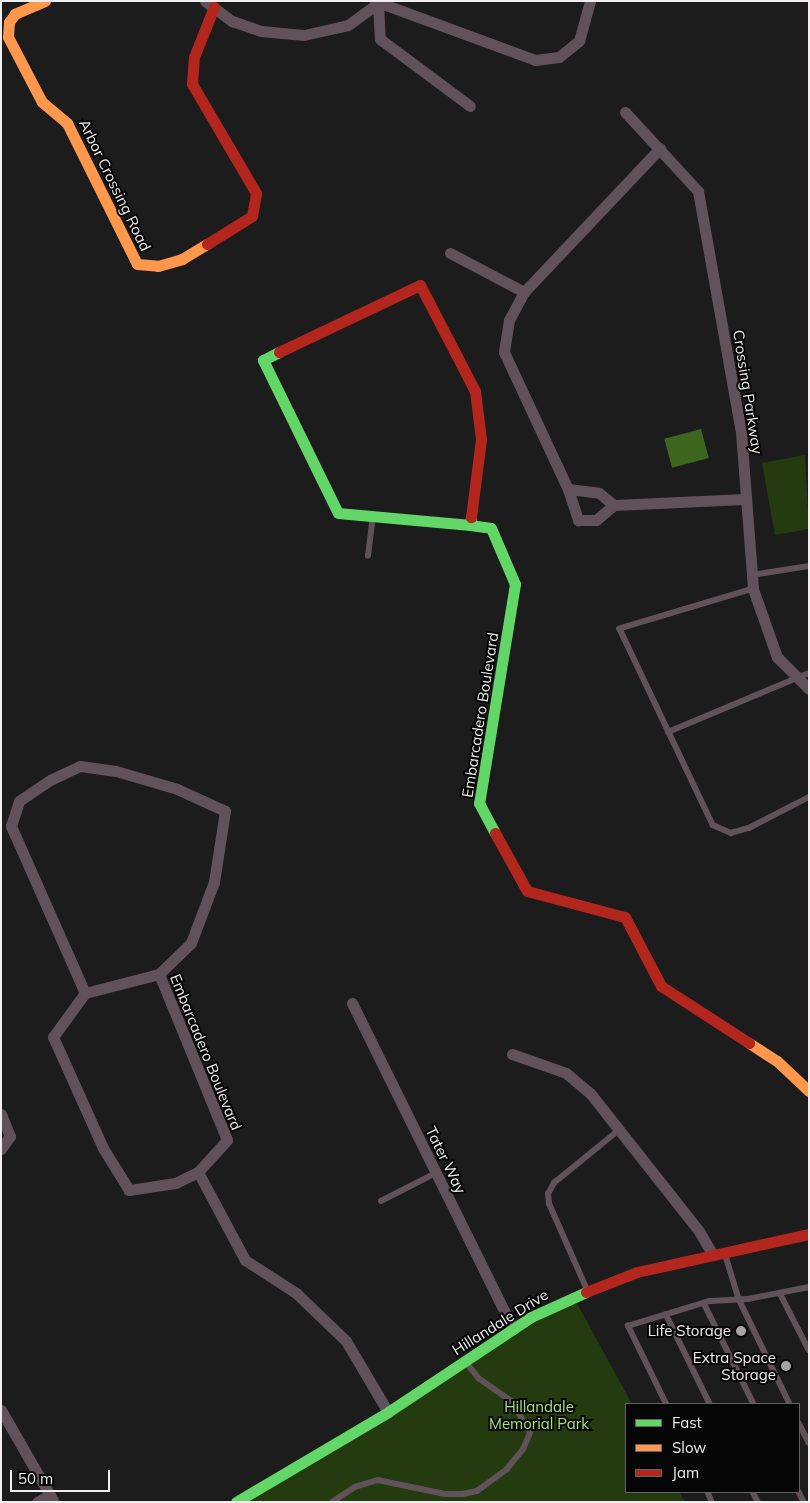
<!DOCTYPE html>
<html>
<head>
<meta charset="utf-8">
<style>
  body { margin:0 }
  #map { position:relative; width:810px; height:1503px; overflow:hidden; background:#1d1c1c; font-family:Mulish,sans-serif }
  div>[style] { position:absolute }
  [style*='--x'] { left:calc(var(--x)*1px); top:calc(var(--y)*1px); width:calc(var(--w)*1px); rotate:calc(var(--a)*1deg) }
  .green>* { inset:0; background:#243b10 }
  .water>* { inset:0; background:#3f661e; transform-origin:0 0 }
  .lane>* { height:5.5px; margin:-2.75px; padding:0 2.75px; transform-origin:2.75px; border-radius:2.75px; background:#615259 }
  .street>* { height:11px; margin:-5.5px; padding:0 5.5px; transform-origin:5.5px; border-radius:5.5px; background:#615259 }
  .fast>* { height:11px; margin:-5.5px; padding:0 5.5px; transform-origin:5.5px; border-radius:5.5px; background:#63d668 }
  .slow>* { height:11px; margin:-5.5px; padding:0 5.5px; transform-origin:5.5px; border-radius:5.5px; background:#ff974d }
  .jam>* { height:11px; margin:-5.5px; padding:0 5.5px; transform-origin:5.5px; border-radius:5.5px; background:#b3261e }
  .dots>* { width:14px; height:14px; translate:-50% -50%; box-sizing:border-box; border:2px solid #070607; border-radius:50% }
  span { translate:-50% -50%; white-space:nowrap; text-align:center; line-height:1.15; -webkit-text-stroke:4px #070607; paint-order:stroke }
  .street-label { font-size:15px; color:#efedee }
  .poi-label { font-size:15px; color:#efedee }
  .right { translate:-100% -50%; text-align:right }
  .park-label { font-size:15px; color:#a6e37b }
  .frame { position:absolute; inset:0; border:2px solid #efedee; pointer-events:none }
  .legend { position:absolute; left:625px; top:1403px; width:175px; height:90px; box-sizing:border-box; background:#070607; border:1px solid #646263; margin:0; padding:6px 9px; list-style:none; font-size:15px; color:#efedee }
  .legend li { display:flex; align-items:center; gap:10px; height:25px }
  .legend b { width:25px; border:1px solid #646263 }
  .scale { position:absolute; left:10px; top:1470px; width:100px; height:22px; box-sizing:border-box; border:2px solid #efedee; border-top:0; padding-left:6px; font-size:15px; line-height:18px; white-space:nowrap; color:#efedee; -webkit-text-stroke:4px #070607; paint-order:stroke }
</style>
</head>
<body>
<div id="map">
  <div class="green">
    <i style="clip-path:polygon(805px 455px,809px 529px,775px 535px,762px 463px)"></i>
    <i style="clip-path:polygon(574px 1298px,632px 1404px,626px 1404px,626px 1492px,679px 1492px,685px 1502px,249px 1502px)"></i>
  </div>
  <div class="water">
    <i style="left:701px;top:429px;width:30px;height:38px;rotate:75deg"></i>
  </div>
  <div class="lane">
    <i style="--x:368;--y:556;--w:38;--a:-83"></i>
    <i style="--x:752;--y:575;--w:58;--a:-9"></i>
    <i style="--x:753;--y:589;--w:139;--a:163.3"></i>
    <i style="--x:620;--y:629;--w:217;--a:64.6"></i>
    <i style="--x:713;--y:825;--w:20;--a:24"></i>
    <i style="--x:731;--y:833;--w:19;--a:-16"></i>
    <i style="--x:749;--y:828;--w:68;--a:-27.3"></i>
    <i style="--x:668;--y:732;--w:153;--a:-22.7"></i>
    <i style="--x:381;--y:1201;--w:62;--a:-27"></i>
    <i style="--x:725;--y:1253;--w:48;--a:73.1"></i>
    <i style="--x:739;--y:1299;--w:117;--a:64.1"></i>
    <i style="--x:587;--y:1290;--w:94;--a:-113.8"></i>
    <i style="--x:549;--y:1204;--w:10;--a:-96"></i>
    <i style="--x:548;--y:1194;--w:13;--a:-61"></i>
    <i style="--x:554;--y:1183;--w:84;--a:-39.2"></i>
    <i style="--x:780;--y:1293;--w:64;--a:63"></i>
    <i style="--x:704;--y:1303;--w:113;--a:63.7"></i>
    <i style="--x:666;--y:1314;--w:100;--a:63.9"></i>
    <i style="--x:666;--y:1404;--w:87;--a:-116"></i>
    <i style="--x:628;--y:1326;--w:86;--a:-17"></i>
    <i style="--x:710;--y:1301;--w:38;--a:-3"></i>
    <i style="--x:748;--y:1299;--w:62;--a:-11.1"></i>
    <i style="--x:799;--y:1423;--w:22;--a:63"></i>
    <i style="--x:708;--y:1492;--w:11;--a:68"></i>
    <i style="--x:753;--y:1492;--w:11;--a:63"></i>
    <i style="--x:799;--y:1492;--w:11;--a:63"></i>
    <i style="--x:332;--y:1502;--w:27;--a:-33"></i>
    <i style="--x:355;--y:1487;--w:24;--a:-17"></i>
    <i style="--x:378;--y:1480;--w:68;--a:11.8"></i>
    <i style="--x:445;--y:1494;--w:18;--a:0"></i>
    <i style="--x:463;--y:1494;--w:14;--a:-12"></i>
    <i style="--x:477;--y:1491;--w:37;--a:-36"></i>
    <i style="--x:507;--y:1469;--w:26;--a:-51"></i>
    <i style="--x:523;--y:1449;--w:17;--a:-66"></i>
    <i style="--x:530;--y:1433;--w:36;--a:-120"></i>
    <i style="--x:512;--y:1402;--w:40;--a:-145.1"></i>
    <i style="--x:479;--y:1379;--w:22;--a:-129"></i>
  </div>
  <div class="street">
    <i style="--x:205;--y:1;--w:34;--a:37"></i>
    <i style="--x:232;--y:21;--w:31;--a:19"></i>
    <i style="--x:261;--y:31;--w:43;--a:5.3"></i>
    <i style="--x:304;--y:35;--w:45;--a:-12.8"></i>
    <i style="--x:348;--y:25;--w:37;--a:-36"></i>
    <i style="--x:375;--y:1;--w:171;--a:20.2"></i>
    <i style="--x:535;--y:60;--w:24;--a:-7"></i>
    <i style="--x:559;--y:57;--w:26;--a:-39"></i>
    <i style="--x:579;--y:41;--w:41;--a:-74.6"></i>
    <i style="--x:378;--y:3;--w:36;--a:87"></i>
    <i style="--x:380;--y:39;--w:112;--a:36.7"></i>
    <i style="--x:625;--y:112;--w:108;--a:47.3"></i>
    <i style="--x:698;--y:191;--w:245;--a:79.9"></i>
    <i style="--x:741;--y:432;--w:157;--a:85.6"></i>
    <i style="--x:753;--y:589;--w:72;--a:70.6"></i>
    <i style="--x:777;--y:657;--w:45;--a:45"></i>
    <i style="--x:450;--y:253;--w:84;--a:27.8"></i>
    <i style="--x:524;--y:292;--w:198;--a:-46.6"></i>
    <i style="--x:524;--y:292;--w:32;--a:118"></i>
    <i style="--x:509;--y:320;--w:32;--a:99"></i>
    <i style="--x:504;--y:352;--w:151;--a:65"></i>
    <i style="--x:568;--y:489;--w:33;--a:72"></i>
    <i style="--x:578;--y:520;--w:18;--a:0"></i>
    <i style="--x:596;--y:520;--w:23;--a:-40"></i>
    <i style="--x:568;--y:489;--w:31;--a:7"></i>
    <i style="--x:599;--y:493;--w:19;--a:39"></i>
    <i style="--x:614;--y:505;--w:131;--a:-2.6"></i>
    <i style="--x:159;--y:974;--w:179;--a:67.7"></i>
    <i style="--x:227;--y:1140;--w:43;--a:132.2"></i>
    <i style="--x:198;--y:1172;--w:25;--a:154"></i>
    <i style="--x:175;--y:1183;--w:47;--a:171.3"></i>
    <i style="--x:129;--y:1190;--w:49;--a:-121.8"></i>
    <i style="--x:103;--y:1148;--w:122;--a:-114.2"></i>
    <i style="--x:53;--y:1037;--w:54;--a:-54"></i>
    <i style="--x:85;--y:993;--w:76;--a:-14.4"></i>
    <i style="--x:85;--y:993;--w:183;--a:-113.9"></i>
    <i style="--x:11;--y:826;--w:26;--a:-72"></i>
    <i style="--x:19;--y:801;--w:37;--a:-34"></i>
    <i style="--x:50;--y:780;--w:33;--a:-25"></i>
    <i style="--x:80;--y:766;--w:36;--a:8"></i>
    <i style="--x:116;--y:771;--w:64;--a:16.4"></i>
    <i style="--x:177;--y:789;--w:53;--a:24.6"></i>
    <i style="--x:225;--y:811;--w:72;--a:98.8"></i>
    <i style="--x:214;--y:882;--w:65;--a:110.7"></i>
    <i style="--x:191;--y:943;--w:45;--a:135.9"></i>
    <i style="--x:352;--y:1003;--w:364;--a:63.7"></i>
    <i style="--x:512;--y:1054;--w:57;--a:19.4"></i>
    <i style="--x:566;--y:1073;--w:31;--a:40"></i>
    <i style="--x:590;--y:1093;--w:176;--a:51.7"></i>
    <i style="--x:699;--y:1231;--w:28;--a:60"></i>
    <i style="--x:1;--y:1114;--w:24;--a:68"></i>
    <i style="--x:10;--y:1136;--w:16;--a:125"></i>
    <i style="--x:198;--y:1172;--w:100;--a:61.9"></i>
    <i style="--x:245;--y:1260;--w:61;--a:32.9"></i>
    <i style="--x:296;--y:1293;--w:69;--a:43.8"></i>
    <i style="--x:346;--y:1341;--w:82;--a:59.4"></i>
    <i style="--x:1;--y:1410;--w:106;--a:60.1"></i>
    <i style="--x:37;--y:1502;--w:15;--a:-28"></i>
  </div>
  <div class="fast">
    <i style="--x:279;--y:352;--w:18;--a:153"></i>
    <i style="--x:263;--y:360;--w:170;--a:63.9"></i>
    <i style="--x:338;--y:513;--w:133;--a:5.2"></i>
    <i style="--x:471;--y:517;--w:8;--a:97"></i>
    <i style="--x:470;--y:525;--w:21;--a:8"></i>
    <i style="--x:491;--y:528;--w:61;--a:66.8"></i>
    <i style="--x:515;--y:584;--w:222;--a:99.3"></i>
    <i style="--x:479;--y:803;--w:34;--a:62"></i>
    <i style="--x:236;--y:1502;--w:177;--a:-30.6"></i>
    <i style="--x:388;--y:1412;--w:172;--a:-33.6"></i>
    <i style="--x:531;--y:1317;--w:60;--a:-24.4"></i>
  </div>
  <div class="slow">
    <i style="--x:45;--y:1;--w:33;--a:157"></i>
    <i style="--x:15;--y:14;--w:10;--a:127"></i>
    <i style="--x:9;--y:22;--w:15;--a:94"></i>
    <i style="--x:8;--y:37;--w:73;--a:62.4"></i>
    <i style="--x:42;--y:102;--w:33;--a:40"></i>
    <i style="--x:67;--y:123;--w:157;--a:63.6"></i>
    <i style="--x:137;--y:264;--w:21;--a:5"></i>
    <i style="--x:158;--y:266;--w:25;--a:-16"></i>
    <i style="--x:182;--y:259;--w:29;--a:-31"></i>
    <i style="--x:749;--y:1043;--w:33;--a:33"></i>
    <i style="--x:777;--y:1061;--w:44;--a:43.2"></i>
  </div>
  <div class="jam">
    <i style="--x:207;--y:244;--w:53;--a:-31.9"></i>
    <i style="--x:252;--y:216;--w:23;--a:-80"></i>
    <i style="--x:256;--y:193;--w:126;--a:-120.4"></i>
    <i style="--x:192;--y:84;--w:27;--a:-86"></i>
    <i style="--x:194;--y:57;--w:54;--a:-68.2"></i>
    <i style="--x:279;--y:352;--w:156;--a:-25.4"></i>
    <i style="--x:420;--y:285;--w:119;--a:62.6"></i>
    <i style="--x:475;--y:391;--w:48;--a:82.9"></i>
    <i style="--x:481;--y:439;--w:79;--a:97.3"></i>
    <i style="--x:495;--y:833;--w:66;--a:61.1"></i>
    <i style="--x:527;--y:891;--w:101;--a:14.9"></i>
    <i style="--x:625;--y:917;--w:78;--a:62.4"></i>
    <i style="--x:661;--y:986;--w:105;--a:32.9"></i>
    <i style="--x:586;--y:1292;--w:55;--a:-21.4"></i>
    <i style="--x:637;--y:1272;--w:176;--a:-12.5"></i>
  </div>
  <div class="dots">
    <i style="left:741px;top:1331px;background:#a6a4a4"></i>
    <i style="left:786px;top:1366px;background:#a6a4a4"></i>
  </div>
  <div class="street-label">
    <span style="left:115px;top:185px;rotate:64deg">Arbor Crossing Road</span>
    <span style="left:748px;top:392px;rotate:81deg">Crossing Parkway</span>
    <span style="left:480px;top:715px;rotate:-81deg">Embarcadero Boulevard</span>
    <span style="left:206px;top:1052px;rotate:68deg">Embarcadero Boulevard</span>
    <span style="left:446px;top:1160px;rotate:64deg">Tater Way</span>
    <span style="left:500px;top:1322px;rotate:-32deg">Hillandale Drive</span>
  </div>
  <div class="poi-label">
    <span class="right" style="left:731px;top:1331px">Life Storage</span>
    <span class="right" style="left:776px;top:1366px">Extra Space<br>Storage</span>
  </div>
  <div class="park-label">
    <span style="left:539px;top:1415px">Hillandale<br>Memorial Park</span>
  </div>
  <div class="frame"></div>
  <ul class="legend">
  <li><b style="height:6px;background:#63d668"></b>Fast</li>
  <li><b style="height:6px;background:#ff974d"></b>Slow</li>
  <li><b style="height:6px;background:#b3261e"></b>Jam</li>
  </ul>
  <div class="scale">50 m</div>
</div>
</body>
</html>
